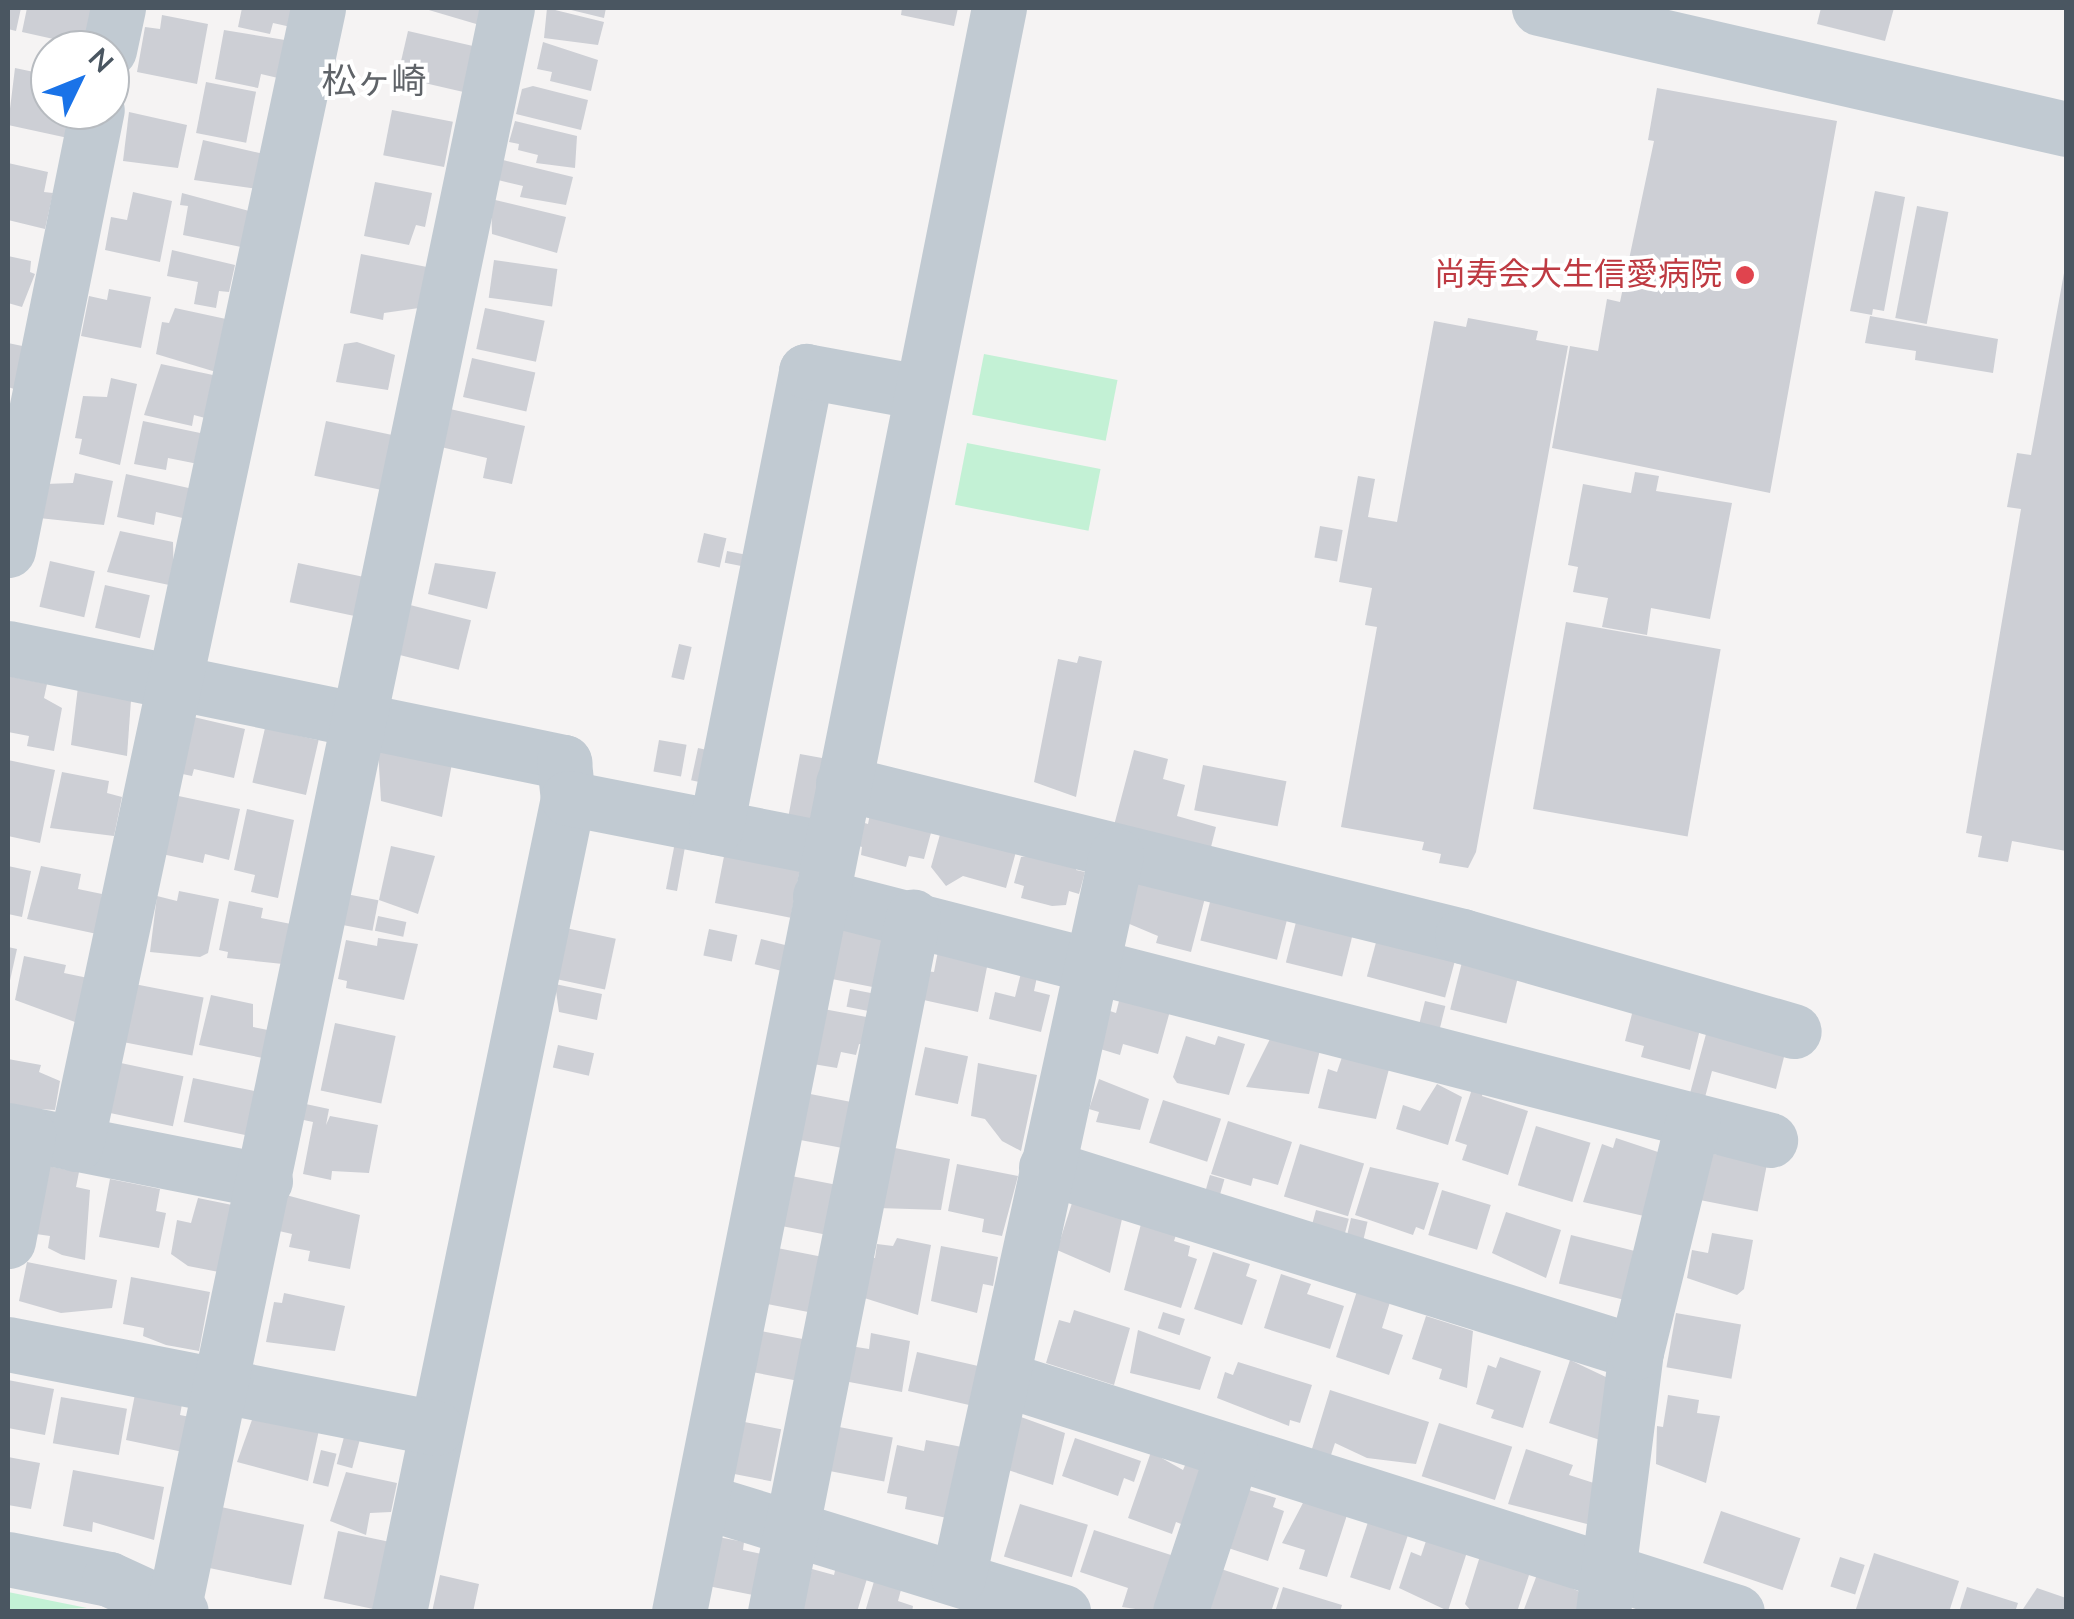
<!DOCTYPE html>
<html>
<head>
<meta charset="utf-8">
<style>
  body { margin:0 }
  #map { position:relative; width:2074px; height:1619px; overflow:hidden; background:#f5f3f3; font-family:"Nunito Sans","Noto Sans JP",sans-serif }
  div>[style] { position:absolute }
  [style*='--x'] { left:calc(var(--x)*1px); top:calc(var(--y)*1px); width:calc(var(--w)*1px); rotate:calc(var(--a)*1deg) }
  .green>* { inset:0; background:#c3f1d5; transform-origin:0 0 }
  .building>* { inset:0; background:#cdcfd5; transform-origin:0 0 }
  .minor>* { height:55px; margin:-27.5px; padding:0 27.5px; transform-origin:27.5px; border-radius:27.5px; background:#c1cad2 }
  .dots>* { width:28px; height:28px; translate:-50% -50%; box-sizing:border-box; border:5px solid #fff; border-radius:50% }
  span { translate:-50% -50%; white-space:nowrap; text-align:center; line-height:1.15; -webkit-text-stroke:8px #fff; paint-order:stroke }
  .health-label { font-size:32px; color:#be3a42 }
  .right { translate:-100% -50%; text-align:right }
  .neighbourhood-label { font-size:35px; color:#5f6368 }
  .frame { position:absolute; inset:0; border:10px solid #4a5661; pointer-events:none }
  .north { position:absolute; left:30px; top:30px; width:100px; height:100px; box-sizing:border-box; background:#fff; border:2px solid #b7bbc0; border-radius:50%; rotate:47deg; font-size:28px; font-weight:700; line-height:40px; text-align:center; color:#4a5661 }
  .north::after { content:''; display:block; margin:auto; width:35px; height:45px; background:#1a73e8; clip-path:polygon(50% 0,100% 100%,50% 72%,0 100%) }
</style>
</head>
<body>
<div id="map">
  <div class="green">
    <i style="left:984px;top:354px;width:136px;height:62px;rotate:11deg"></i>
    <i style="left:967px;top:443px;width:136px;height:63px;rotate:11deg"></i>
    <i style="clip-path:polygon(8px 1592px,87px 1608px,8px 1611px)"></i>
  </div>
  <div class="building">
    <i style="clip-path:polygon(8px 8px,21px 8px,16px 31px,8px 29px)"></i>
    <i style="clip-path:polygon(27px 8px,93px 8px,85px 46px,22px 32px)"></i>
    <i style="clip-path:polygon(242px 8px,291px 8px,291px 27px,273px 23px,270px 34px,238px 27px)"></i>
    <i style="clip-path:polygon(422px 8px,487px 8px,483px 26px)"></i>
    <i style="clip-path:polygon(547px 8px,604px 22px,598px 45px,544px 38px)"></i>
    <i style="clip-path:polygon(563px 8px,606px 8px,604px 18px)"></i>
    <i style="clip-path:polygon(902px 8px,958px 8px,954px 26px,901px 15px)"></i>
    <i style="clip-path:polygon(1821px 8px,1894px 8px,1885px 41px,1817px 24px)"></i>
    <i style="clip-path:polygon(162px 15px,208px 24px,197px 84px,137px 72px,145px 27px,160px 29px)"></i>
    <i style="clip-path:polygon(224px 30px,285px 40px,278px 78px,261px 74px,258px 88px,215px 79px)"></i>
    <i style="left:408px;top:31px;width:70px;height:47px;rotate:13deg"></i>
    <i style="clip-path:polygon(543px 42px,598px 60px,591px 91px,550px 81px,552px 72px,537px 69px)"></i>
    <i style="clip-path:polygon(36px 62px,50px 65px,50px 110px,74px 110px,68px 138px,8px 125px,15px 68px,34px 72px)"></i>
    <i style="left:206px;top:82px;width:51px;height:52px;rotate:11deg"></i>
    <i style="clip-path:polygon(533px 86px,588px 100px,581px 130px,516px 114px,522px 89px)"></i>
    <i style="clip-path:polygon(1657px 88px,1837px 121px,1770px 493px,1552px 448px,1570px 346px,1598px 351px,1607px 299px,1620px 302px,1654px 141px,1648px 140px)"></i>
    <i style="left:392px;top:110px;width:62px;height:46px;rotate:11deg"></i>
    <i style="clip-path:polygon(129px 112px,187px 125px,178px 168px,123px 161px)"></i>
    <i style="clip-path:polygon(515px 121px,577px 136px,575px 168px,536px 163px,538px 155px,518px 150px,519px 144px,509px 142px)"></i>
    <i style="clip-path:polygon(203px 140px,264px 154px,257px 189px,194px 180px)"></i>
    <i style="clip-path:polygon(503px 160px,573px 177px,566px 205px,520px 197px,523px 186px,498px 180px)"></i>
    <i style="clip-path:polygon(8px 163px,48px 172px,44px 192px,53px 193px,45px 229px,8px 220px)"></i>
    <i style="clip-path:polygon(375px 182px,432px 193px,425px 227px,416px 225px,409px 245px,364px 236px)"></i>
    <i style="clip-path:polygon(1875px 191px,1905px 197px,1884px 311px,1873px 309px,1872px 315px,1850px 311px)"></i>
    <i style="clip-path:polygon(133px 192px,172px 201px,160px 262px,105px 250px,111px 217px,127px 220px)"></i>
    <i style="clip-path:polygon(182px 193px,253px 212px,246px 248px,183px 235px,188px 206px,180px 205px)"></i>
    <i style="clip-path:polygon(491px 199px,566px 217px,557px 253px,492px 234px)"></i>
    <i style="left:1917px;top:206px;width:32px;height:114px;rotate:11deg"></i>
    <i style="clip-path:polygon(172px 250px,235px 265px,229px 292px,219px 291px,216px 308px,194px 304px,198px 282px,167px 276px)"></i>
    <i style="clip-path:polygon(361px 254px,427px 267px,419px 308px,384px 313px,383px 320px,350px 313px)"></i>
    <i style="clip-path:polygon(8px 256px,31px 261px,30px 272px,35px 274px,22px 307px,8px 303px)"></i>
    <i style="left:494px;top:260px;width:64px;height:38px;rotate:8deg"></i>
    <i style="clip-path:polygon(2066px 262px,2066px 851px,2012px 841px,2008px 862px,1978px 857px,1982px 836px,1966px 833px,2021px 509px,2007px 507px,2017px 453px,2031px 455px)"></i>
    <i style="clip-path:polygon(109px 289px,151px 297px,141px 348px,81px 336px,89px 296px,107px 300px)"></i>
    <i style="clip-path:polygon(175px 308px,226px 319px,216px 372px,156px 354px,162px 322px,169px 323px)"></i>
    <i style="left:485px;top:308px;width:61px;height:42px;rotate:12deg"></i>
    <i style="clip-path:polygon(1870px 316px,1998px 339px,1993px 373px,1915px 360px,1916px 351px,1865px 343px)"></i>
    <i style="clip-path:polygon(1468px 318px,1538px 331px,1536px 340px,1568px 346px,1476px 852px,1468px 868px,1439px 863px,1441px 854px,1422px 850px,1424px 842px,1341px 827px,1377px 627px,1365px 625px,1372px 588px,1339px 582px,1358px 476px,1375px 479px,1368px 517px,1397px 522px,1434px 321px,1466px 327px)"></i>
    <i style="clip-path:polygon(357px 342px,395px 355px,388px 390px,336px 382px,344px 344px)"></i>
    <i style="clip-path:polygon(8px 343px,27px 347px,17px 390px,8px 387px)"></i>
    <i style="left:472px;top:358px;width:65px;height:40px;rotate:13deg"></i>
    <i style="clip-path:polygon(161px 364px,213px 375px,205px 418px,194px 415px,192px 426px,144px 415px)"></i>
    <i style="clip-path:polygon(111px 378px,137px 384px,120px 465px,79px 454px,82px 439px,75px 438px,83px 396px,107px 397px)"></i>
    <i style="clip-path:polygon(450px 409px,525px 426px,512px 484px,483px 478px,487px 458px,441px 447px)"></i>
    <i style="clip-path:polygon(143px 421px,205px 434px,198px 464px,168px 458px,166px 470px,134px 464px)"></i>
    <i style="left:326px;top:421px;width:75px;height:56px;rotate:12deg"></i>
    <i style="clip-path:polygon(1635px 472px,1659px 476px,1656px 491px,1732px 503px,1710px 619px,1651px 608px,1647px 635px,1602px 627px,1608px 598px,1573px 592px,1578px 567px,1568px 565px,1583px 484px,1631px 493px)"></i>
    <i style="clip-path:polygon(75px 473px,113px 481px,104px 525px,39px 518px,45px 484px,73px 483px)"></i>
    <i style="clip-path:polygon(126px 474px,193px 489px,187px 519px,156px 512px,154px 525px,117px 517px)"></i>
    <i style="left:1320px;top:526px;width:23px;height:32px;rotate:10deg"></i>
    <i style="clip-path:polygon(120px 531px,173px 542px,174px 586px,107px 572px)"></i>
    <i style="left:704px;top:533px;width:23px;height:30px;rotate:13deg"></i>
    <i style="left:727px;top:551px;width:26px;height:12px;rotate:11deg"></i>
    <i style="left:50px;top:561px;width:46px;height:47px;rotate:13deg"></i>
    <i style="left:298px;top:563px;width:82px;height:40px;rotate:12deg"></i>
    <i style="clip-path:polygon(435px 563px,496px 572px,487px 609px,428px 594px)"></i>
    <i style="left:105px;top:585px;width:46px;height:44px;rotate:13deg"></i>
    <i style="left:406px;top:604px;width:67px;height:51px;rotate:14deg"></i>
    <i style="left:1566px;top:622px;width:157px;height:190px;rotate:10deg"></i>
    <i style="left:679px;top:644px;width:13px;height:34px;rotate:13deg"></i>
    <i style="clip-path:polygon(1079px 656px,1102px 661px,1076px 797px,1034px 782px,1058px 659px,1077px 663px)"></i>
    <i style="clip-path:polygon(8px 676px,47px 684px,44px 698px,62px 708px,54px 751px,27px 746px,29px 736px,8px 732px)"></i>
    <i style="clip-path:polygon(78px 687px,131px 700px,127px 756px,71px 745px)"></i>
    <i style="clip-path:polygon(185px 715px,245px 729px,234px 778px,194px 769px,192px 776px,173px 772px)"></i>
    <i style="left:265px;top:728px;width:55px;height:56px;rotate:13deg"></i>
    <i style="left:659px;top:740px;width:28px;height:32px;rotate:10deg"></i>
    <i style="left:698px;top:748px;width:14px;height:33px;rotate:12deg"></i>
    <i style="clip-path:polygon(378px 749px,453px 758px,442px 817px,381px 801px)"></i>
    <i style="clip-path:polygon(1134px 750px,1168px 759px,1163px 779px,1185px 785px,1177px 816px,1216px 827px,1208px 859px,1112px 833px)"></i>
    <i style="clip-path:polygon(800px 754px,833px 760px,821px 825px,786px 829px)"></i>
    <i style="clip-path:polygon(8px 760px,55px 770px,40px 843px,8px 836px)"></i>
    <i style="left:1203px;top:765px;width:85px;height:46px;rotate:11deg"></i>
    <i style="clip-path:polygon(62px 772px,109px 781px,107px 793px,122px 797px,114px 836px,50px 828px)"></i>
    <i style="clip-path:polygon(169px 794px,240px 809px,229px 860px,205px 854px,203px 863px,162px 854px)"></i>
    <i style="clip-path:polygon(247px 809px,294px 820px,278px 898px,251px 892px,255px 875px,234px 870px)"></i>
    <i style="clip-path:polygon(871px 809px,932px 829px,924px 859px,909px 856px,906px 867px,861px 855px,862px 847px,852px 844px,858px 821px,868px 824px)"></i>
    <i style="clip-path:polygon(944px 820px,1019px 841px,1006px 888px,963px 876px,946px 886px,931px 867px)"></i>
    <i style="clip-path:polygon(676px 837px,685px 847px,677px 891px,666px 889px)"></i>
    <i style="clip-path:polygon(391px 846px,435px 856px,418px 914px,379px 900px)"></i>
    <i style="left:726px;top:846px;width:77px;height:58px;rotate:11deg"></i>
    <i style="clip-path:polygon(1033px 855px,1078px 861px,1076px 870px,1085px 872px,1079px 894px,1069px 891px,1066px 905px,1052px 906px,1021px 898px,1024px 886px,1014px 883px,1021px 857px)"></i>
    <i style="clip-path:polygon(8px 866px,31px 871px,22px 917px,8px 914px)"></i>
    <i style="clip-path:polygon(41px 866px,81px 874px,78px 889px,102px 894px,97px 934px,27px 919px)"></i>
    <i style="clip-path:polygon(1132px 874px,1206px 894px,1191px 952px,1156px 943px,1158px 936px,1120px 920px)"></i>
    <i style="clip-path:polygon(179px 891px,219px 899px,208px 953px,200px 957px,150px 952px,157px 896px,177px 901px)"></i>
    <i style="left:346px;top:894px;width:33px;height:31px;rotate:11deg"></i>
    <i style="left:1212px;top:894px;width:79px;height:48px;rotate:14deg"></i>
    <i style="clip-path:polygon(229px 901px,263px 908px,261px 918px,291px 924px,283px 964px,227px 958px,228px 952px,219px 950px)"></i>
    <i style="left:1298px;top:914px;width:58px;height:50px;rotate:14deg"></i>
    <i style="left:378px;top:916px;width:29px;height:15px;rotate:12deg"></i>
    <i style="left:832px;top:924px;width:57px;height:54px;rotate:11deg"></i>
    <i style="left:561px;top:927px;width:56px;height:52px;rotate:12deg"></i>
    <i style="left:709px;top:929px;width:29px;height:27px;rotate:12deg"></i>
    <i style="left:1378px;top:935px;width:81px;height:43px;rotate:15deg"></i>
    <i style="clip-path:polygon(378px 938px,418px 944px,404px 1000px,346px 988px,347px 981px,338px 979px,346px 940px,377px 946px)"></i>
    <i style="left:761px;top:939px;width:29px;height:26px;rotate:14deg"></i>
    <i style="clip-path:polygon(8px 947px,17px 949px,9px 985px,8px 985px)"></i>
    <i style="clip-path:polygon(938px 951px,988px 962px,978px 1012px,919px 999px,925px 971px,934px 972px)"></i>
    <i style="clip-path:polygon(24px 956px,66px 965px,64px 973px,88px 978px,75px 1022px,15px 1000px)"></i>
    <i style="left:1463px;top:958px;width:58px;height:53px;rotate:14deg"></i>
    <i style="clip-path:polygon(1021px 973px,1037px 977px,1034px 991px,1050px 995px,1041px 1032px,989px 1019px,995px 992px,1015px 997px)"></i>
    <i style="left:129px;top:983px;width:76px;height:59px;rotate:11deg"></i>
    <i style="clip-path:polygon(555px 984px,602px 994px,597px 1020px,559px 1012px)"></i>
    <i style="left:850px;top:989px;width:33px;height:18px;rotate:11deg"></i>
    <i style="clip-path:polygon(211px 995px,253px 1004px,253px 1027px,273px 1031px,268px 1059px,199px 1045px)"></i>
    <i style="clip-path:polygon(1120px 997px,1170px 1011px,1158px 1054px,1123px 1044px,1120px 1055px,1097px 1048px,1107px 1010px,1116px 1013px)"></i>
    <i style="left:1425px;top:1001px;width:21px;height:29px;rotate:14deg"></i>
    <i style="clip-path:polygon(1634px 1006px,1703px 1017px,1690px 1070px,1641px 1057px,1644px 1046px,1625px 1041px)"></i>
    <i style="clip-path:polygon(818px 1008px,872px 1018px,866px 1045px,859px 1044px,856px 1055px,841px 1052px,837px 1068px,807px 1063px)"></i>
    <i style="left:335px;top:1023px;width:62px;height:69px;rotate:12deg"></i>
    <i style="clip-path:polygon(1706px 1034px,1787px 1045px,1776px 1089px,1712px 1071px,1704px 1101px,1689px 1097px)"></i>
    <i style="clip-path:polygon(1186px 1036px,1215px 1045px,1218px 1036px,1245px 1044px,1229px 1095px,1177px 1083px,1173px 1077px)"></i>
    <i style="clip-path:polygon(1271px 1037px,1320px 1050px,1309px 1094px,1246px 1087px)"></i>
    <i style="left:558px;top:1045px;width:37px;height:23px;rotate:13deg"></i>
    <i style="left:925px;top:1047px;width:44px;height:49px;rotate:12deg"></i>
    <i style="clip-path:polygon(1342px 1057px,1389px 1069px,1376px 1119px,1318px 1108px,1328px 1069px,1337px 1072px)"></i>
    <i style="clip-path:polygon(8px 1059px,41px 1065px,39px 1072px,60px 1081px,55px 1110px,8px 1107px)"></i>
    <i style="left:116px;top:1062px;width:69px;height:51px;rotate:12deg"></i>
    <i style="clip-path:polygon(978px 1063px,1037px 1075px,1021px 1151px,1002px 1141px,985px 1119px,971px 1116px)"></i>
    <i style="left:193px;top:1078px;width:64px;height:45px;rotate:12deg"></i>
    <i style="clip-path:polygon(1099px 1079px,1149px 1099px,1140px 1130px,1096px 1122px,1099px 1112px,1089px 1109px)"></i>
    <i style="clip-path:polygon(1437px 1084px,1462px 1097px,1448px 1145px,1396px 1129px,1403px 1105px,1420px 1111px)"></i>
    <i style="clip-path:polygon(1473px 1086px,1484px 1089px,1482px 1096px,1528px 1111px,1508px 1175px,1462px 1160px,1467px 1145px,1455px 1141px)"></i>
    <i style="left:800px;top:1092px;width:51px;height:47px;rotate:11deg"></i>
    <i style="left:1163px;top:1100px;width:61px;height:45px;rotate:18deg"></i>
    <i style="clip-path:polygon(301px 1103px,329px 1109px,326px 1125px,330px 1116px,378px 1125px,369px 1173px,332px 1171px,331px 1180px,303px 1174px,313px 1122px,299px 1119px)"></i>
    <i style="clip-path:polygon(1228px 1121px,1292px 1142px,1278px 1185px,1253px 1178px,1251px 1186px,1211px 1174px)"></i>
    <i style="left:1536px;top:1126px;width:57px;height:62px;rotate:17deg"></i>
    <i style="clip-path:polygon(1616px 1138px,1664px 1154px,1644px 1216px,1583px 1202px,1602px 1144px,1613px 1148px)"></i>
    <i style="left:1300px;top:1144px;width:67px;height:55px;rotate:17deg"></i>
    <i style="clip-path:polygon(890px 1147px,950px 1159px,941px 1210px,878px 1208px)"></i>
    <i style="left:1709px;top:1153px;width:59px;height:48px;rotate:11deg"></i>
    <i style="clip-path:polygon(957px 1164px,1018px 1176px,1002px 1236px,982px 1232px,984px 1219px,948px 1211px)"></i>
    <i style="clip-path:polygon(42px 1165px,79px 1172px,76px 1187px,90px 1190px,85px 1260px,62px 1255px,48px 1248px,50px 1236px,29px 1233px)"></i>
    <i style="clip-path:polygon(1370px 1167px,1439px 1183px,1424px 1230px,1416px 1227px,1413px 1235px,1355px 1215px)"></i>
    <i style="left:781px;top:1174px;width:60px;height:51px;rotate:11deg"></i>
    <i style="left:1210px;top:1175px;width:15px;height:28px;rotate:16deg"></i>
    <i style="clip-path:polygon(110px 1179px,160px 1189px,156px 1211px,166px 1213px,159px 1248px,99px 1237px)"></i>
    <i style="left:1442px;top:1190px;width:51px;height:47px;rotate:17deg"></i>
    <i style="clip-path:polygon(286px 1195px,360px 1215px,350px 1269px,308px 1261px,310px 1251px,289px 1247px,292px 1234px,279px 1231px)"></i>
    <i style="clip-path:polygon(198px 1198px,237px 1206px,224px 1273px,188px 1266px,171px 1254px,177px 1220px,191px 1223px)"></i>
    <i style="clip-path:polygon(1072px 1203px,1122px 1219px,1110px 1273px,1057px 1250px)"></i>
    <i style="left:1316px;top:1210px;width:34px;height:29px;rotate:15deg"></i>
    <i style="clip-path:polygon(1506px 1212px,1561px 1230px,1546px 1278px,1492px 1253px)"></i>
    <i style="left:1351px;top:1218px;width:17px;height:31px;rotate:13deg"></i>
    <i style="clip-path:polygon(1141px 1224px,1176px 1235px,1174px 1241px,1190px 1246px,1188px 1256px,1197px 1259px,1181px 1308px,1124px 1290px)"></i>
    <i style="clip-path:polygon(1712px 1233px,1753px 1240px,1744px 1289px,1737px 1295px,1687px 1278px,1692px 1250px,1708px 1253px)"></i>
    <i style="left:1571px;top:1235px;width:74px;height:50px;rotate:14deg"></i>
    <i style="clip-path:polygon(897px 1238px,931px 1245px,918px 1315px,858px 1296px,866px 1256px,875px 1258px,877px 1244px,893px 1246px)"></i>
    <i style="left:767px;top:1246px;width:57px;height:57px;rotate:11deg"></i>
    <i style="clip-path:polygon(941px 1246px,998px 1257px,993px 1286px,983px 1284px,977px 1313px,931px 1301px)"></i>
    <i style="clip-path:polygon(1213px 1252px,1250px 1264px,1246px 1276px,1257px 1280px,1242px 1325px,1194px 1309px)"></i>
    <i style="clip-path:polygon(27px 1262px,117px 1280px,112px 1308px,61px 1313px,19px 1301px)"></i>
    <i style="clip-path:polygon(1281px 1274px,1311px 1284px,1307px 1294px,1344px 1306px,1330px 1349px,1264px 1328px)"></i>
    <i style="clip-path:polygon(131px 1277px,210px 1292px,199px 1351px,166px 1345px,143px 1336px,144px 1328px,123px 1324px)"></i>
    <i style="clip-path:polygon(1357px 1291px,1390px 1302px,1382px 1328px,1403px 1335px,1389px 1375px,1336px 1357px)"></i>
    <i style="clip-path:polygon(284px 1293px,345px 1306px,335px 1351px,266px 1342px,274px 1302px,282px 1303px)"></i>
    <i style="clip-path:polygon(1074px 1310px,1130px 1328px,1114px 1385px,1046px 1363px,1059px 1320px,1070px 1323px)"></i>
    <i style="left:1163px;top:1312px;width:23px;height:17px;rotate:18deg"></i>
    <i style="left:1676px;top:1313px;width:66px;height:55px;rotate:10deg"></i>
    <i style="clip-path:polygon(1426px 1316px,1473px 1331px,1467px 1388px,1439px 1379px,1442px 1369px,1412px 1359px)"></i>
    <i style="left:751px;top:1329px;width:62px;height:42px;rotate:11deg"></i>
    <i style="clip-path:polygon(1138px 1330px,1211px 1357px,1200px 1390px,1130px 1373px)"></i>
    <i style="clip-path:polygon(871px 1333px,910px 1341px,902px 1392px,844px 1381px,850px 1346px,869px 1349px)"></i>
    <i style="left:917px;top:1352px;width:65px;height:40px;rotate:13deg"></i>
    <i style="clip-path:polygon(1500px 1357px,1541px 1371px,1523px 1428px,1491px 1418px,1494px 1410px,1476px 1404px,1488px 1365px,1496px 1368px)"></i>
    <i style="clip-path:polygon(1570px 1360px,1608px 1378px,1600px 1440px,1549px 1423px)"></i>
    <i style="clip-path:polygon(1238px 1362px,1312px 1385px,1300px 1423px,1290px 1420px,1289px 1426px,1217px 1398px,1225px 1372px,1233px 1375px)"></i>
    <i style="clip-path:polygon(8px 1380px,54px 1389px,45px 1435px,8px 1428px)"></i>
    <i style="clip-path:polygon(1330px 1390px,1429px 1422px,1416px 1464px,1367px 1458px,1335px 1443px,1330px 1458px,1311px 1452px)"></i>
    <i style="clip-path:polygon(135px 1394px,182px 1404px,180px 1415px,190px 1417px,183px 1452px,126px 1440px)"></i>
    <i style="clip-path:polygon(1668px 1395px,1699px 1400px,1697px 1413px,1720px 1416px,1706px 1483px,1656px 1464px,1657px 1426px,1663px 1427px)"></i>
    <i style="left:61px;top:1397px;width:67px;height:47px;rotate:10deg"></i>
    <i style="clip-path:polygon(253px 1417px,319px 1430px,308px 1481px,237px 1462px)"></i>
    <i style="clip-path:polygon(1021px 1417px,1065px 1433px,1053px 1485px,1008px 1470px)"></i>
    <i style="left:734px;top:1420px;width:48px;height:53px;rotate:11deg"></i>
    <i style="left:1439px;top:1423px;width:77px;height:56px;rotate:18deg"></i>
    <i style="left:829px;top:1425px;width:65px;height:45px;rotate:11deg"></i>
    <i style="left:344px;top:1437px;width:16px;height:28px;rotate:15deg"></i>
    <i style="clip-path:polygon(1075px 1438px,1141px 1461px,1134px 1482px,1124px 1478px,1118px 1496px,1062px 1476px)"></i>
    <i style="clip-path:polygon(926px 1440px,962px 1447px,947px 1518px,905px 1509px,907px 1497px,887px 1493px,897px 1445px,924px 1451px)"></i>
    <i style="clip-path:polygon(1526px 1449px,1573px 1465px,1569px 1475px,1600px 1485px,1587px 1524px,1508px 1504px)"></i>
    <i style="left:321px;top:1450px;width:16px;height:34px;rotate:14deg"></i>
    <i style="clip-path:polygon(1151px 1452px,1183px 1470px,1186px 1463px,1211px 1472px,1194px 1529px,1176px 1522px,1172px 1534px,1128px 1518px)"></i>
    <i style="clip-path:polygon(8px 1457px,40px 1463px,31px 1509px,8px 1505px)"></i>
    <i style="clip-path:polygon(73px 1470px,164px 1487px,154px 1540px,93px 1522px,92px 1532px,63px 1526px)"></i>
    <i style="clip-path:polygon(346px 1472px,397px 1483px,391px 1512px,370px 1513px,366px 1535px,330px 1521px)"></i>
    <i style="clip-path:polygon(1249px 1490px,1276px 1498px,1273px 1507px,1284px 1511px,1268px 1561px,1219px 1545px)"></i>
    <i style="clip-path:polygon(1304px 1501px,1347px 1515px,1327px 1577px,1299px 1569px,1305px 1550px,1282px 1543px)"></i>
    <i style="left:1020px;top:1504px;width:71px;height:55px;rotate:17deg"></i>
    <i style="left:221px;top:1507px;width:85px;height:62px;rotate:12deg"></i>
    <i style="left:1721px;top:1511px;width:84px;height:55px;rotate:19deg"></i>
    <i style="left:1368px;top:1522px;width:42px;height:58px;rotate:18deg"></i>
    <i style="clip-path:polygon(1094px 1530px,1174px 1556px,1156px 1612px,1122px 1607px,1128px 1588px,1080px 1572px)"></i>
    <i style="left:338px;top:1531px;width:58px;height:69px;rotate:12deg"></i>
    <i style="clip-path:polygon(708px 1535px,744px 1542px,743px 1550px,767px 1555px,758px 1596px,698px 1584px)"></i>
    <i style="clip-path:polygon(1427px 1538px,1467px 1552px,1448px 1611px,1399px 1588px,1411px 1552px,1421px 1556px)"></i>
    <i style="clip-path:polygon(1874px 1553px,1959px 1581px,1949px 1612px,1856px 1609px)"></i>
    <i style="clip-path:polygon(1480px 1556px,1530px 1572px,1517px 1612px,1472px 1612px,1465px 1604px)"></i>
    <i style="left:1840px;top:1557px;width:26px;height:31px;rotate:18deg"></i>
    <i style="clip-path:polygon(837px 1562px,869px 1572px,857px 1612px,799px 1612px,812px 1569px,834px 1575px)"></i>
    <i style="clip-path:polygon(1218px 1568px,1279px 1588px,1271px 1612px,1204px 1612px)"></i>
    <i style="clip-path:polygon(1538px 1572px,1582px 1593px,1577px 1612px,1523px 1612px)"></i>
    <i style="clip-path:polygon(440px 1575px,479px 1584px,473px 1612px,432px 1612px)"></i>
    <i style="clip-path:polygon(875px 1578px,902px 1586px,898px 1601px,913px 1606px,912px 1612px,865px 1612px)"></i>
    <i style="clip-path:polygon(1283px 1587px,1342px 1605px,1340px 1612px,1275px 1612px)"></i>
    <i style="clip-path:polygon(1967px 1587px,2018px 1603px,2015px 1612px,1959px 1612px)"></i>
    <i style="clip-path:polygon(2037px 1588px,2066px 1598px,2066px 1612px,2021px 1612px)"></i>
  </div>
  <div class="minor">
    <i style="--x:1539;--y:8;--w:541;--a:12.93"></i>
    <i style="--x:109;--y:50;--w:43;--a:-77.9"></i>
    <i style="--x:8;--y:550;--w:449;--a:-78.6"></i>
    <i style="--x:8;--y:648;--w:568;--a:11.59"></i>
    <i style="--x:564;--y:762;--w:36;--a:84"></i>
    <i style="--x:568;--y:798;--w:831;--a:101.73"></i>
    <i style="--x:843;--y:783;--w:638;--a:13.88"></i>
    <i style="--x:1462;--y:936;--w:345;--a:16"></i>
    <i style="--x:568;--y:798;--w:266;--a:11.1"></i>
    <i style="--x:716;--y:827;--w:465;--a:-78.8"></i>
    <i style="--x:806;--y:371;--w:116;--a:10.4"></i>
    <i style="--x:820;--y:896;--w:981;--a:14.4"></i>
    <i style="--x:8;--y:1130;--w:262;--a:11.2"></i>
    <i style="--x:76;--y:1144;--w:1161;--a:-77.97"></i>
    <i style="--x:1046;--y:1167;--w:618;--a:17.41"></i>
    <i style="--x:8;--y:1241;--w:108;--a:-79.3"></i>
    <i style="--x:8;--y:1344;--w:436;--a:11.1"></i>
    <i style="--x:1004;--y:1379;--w:769;--a:17.63"></i>
    <i style="--x:703;--y:1501;--w:377;--a:17.1"></i>
    <i style="--x:8;--y:1559;--w:103;--a:11.2"></i>
    <i style="--x:109;--y:1579;--w:79;--a:24.6"></i>
    <i style="--x:958;--y:1578;--w:740;--a:-77.67"></i>
    <i style="--x:174;--y:1606;--w:1632;--a:-78.23"></i>
    <i style="--x:679;--y:1612;--w:1636;--a:-78.72"></i>
    <i style="--x:775;--y:1612;--w:709;--a:-78.77"></i>
    <i style="--x:1180;--y:1612;--w:165;--a:-71.7"></i>
    <i style="--x:1603;--y:1612;--w:262;--a:-82.8"></i>
    <i style="--x:1636;--y:1352;--w:239;--a:-76.2"></i>
  </div>
  <div class="dots">
    <i style="left:1745px;top:275px;background:#e0444e"></i>
  </div>
  <div class="health-label">
    <span class="right" style="left:1722px;top:275px">尚寿会大生信愛病院</span>
  </div>
  <div class="neighbourhood-label">
    <span style="left:374px;top:82px">松ヶ崎</span>
  </div>
  <div class="frame"></div>
  <div class="north">N</div>
</div>
</body>
</html>
